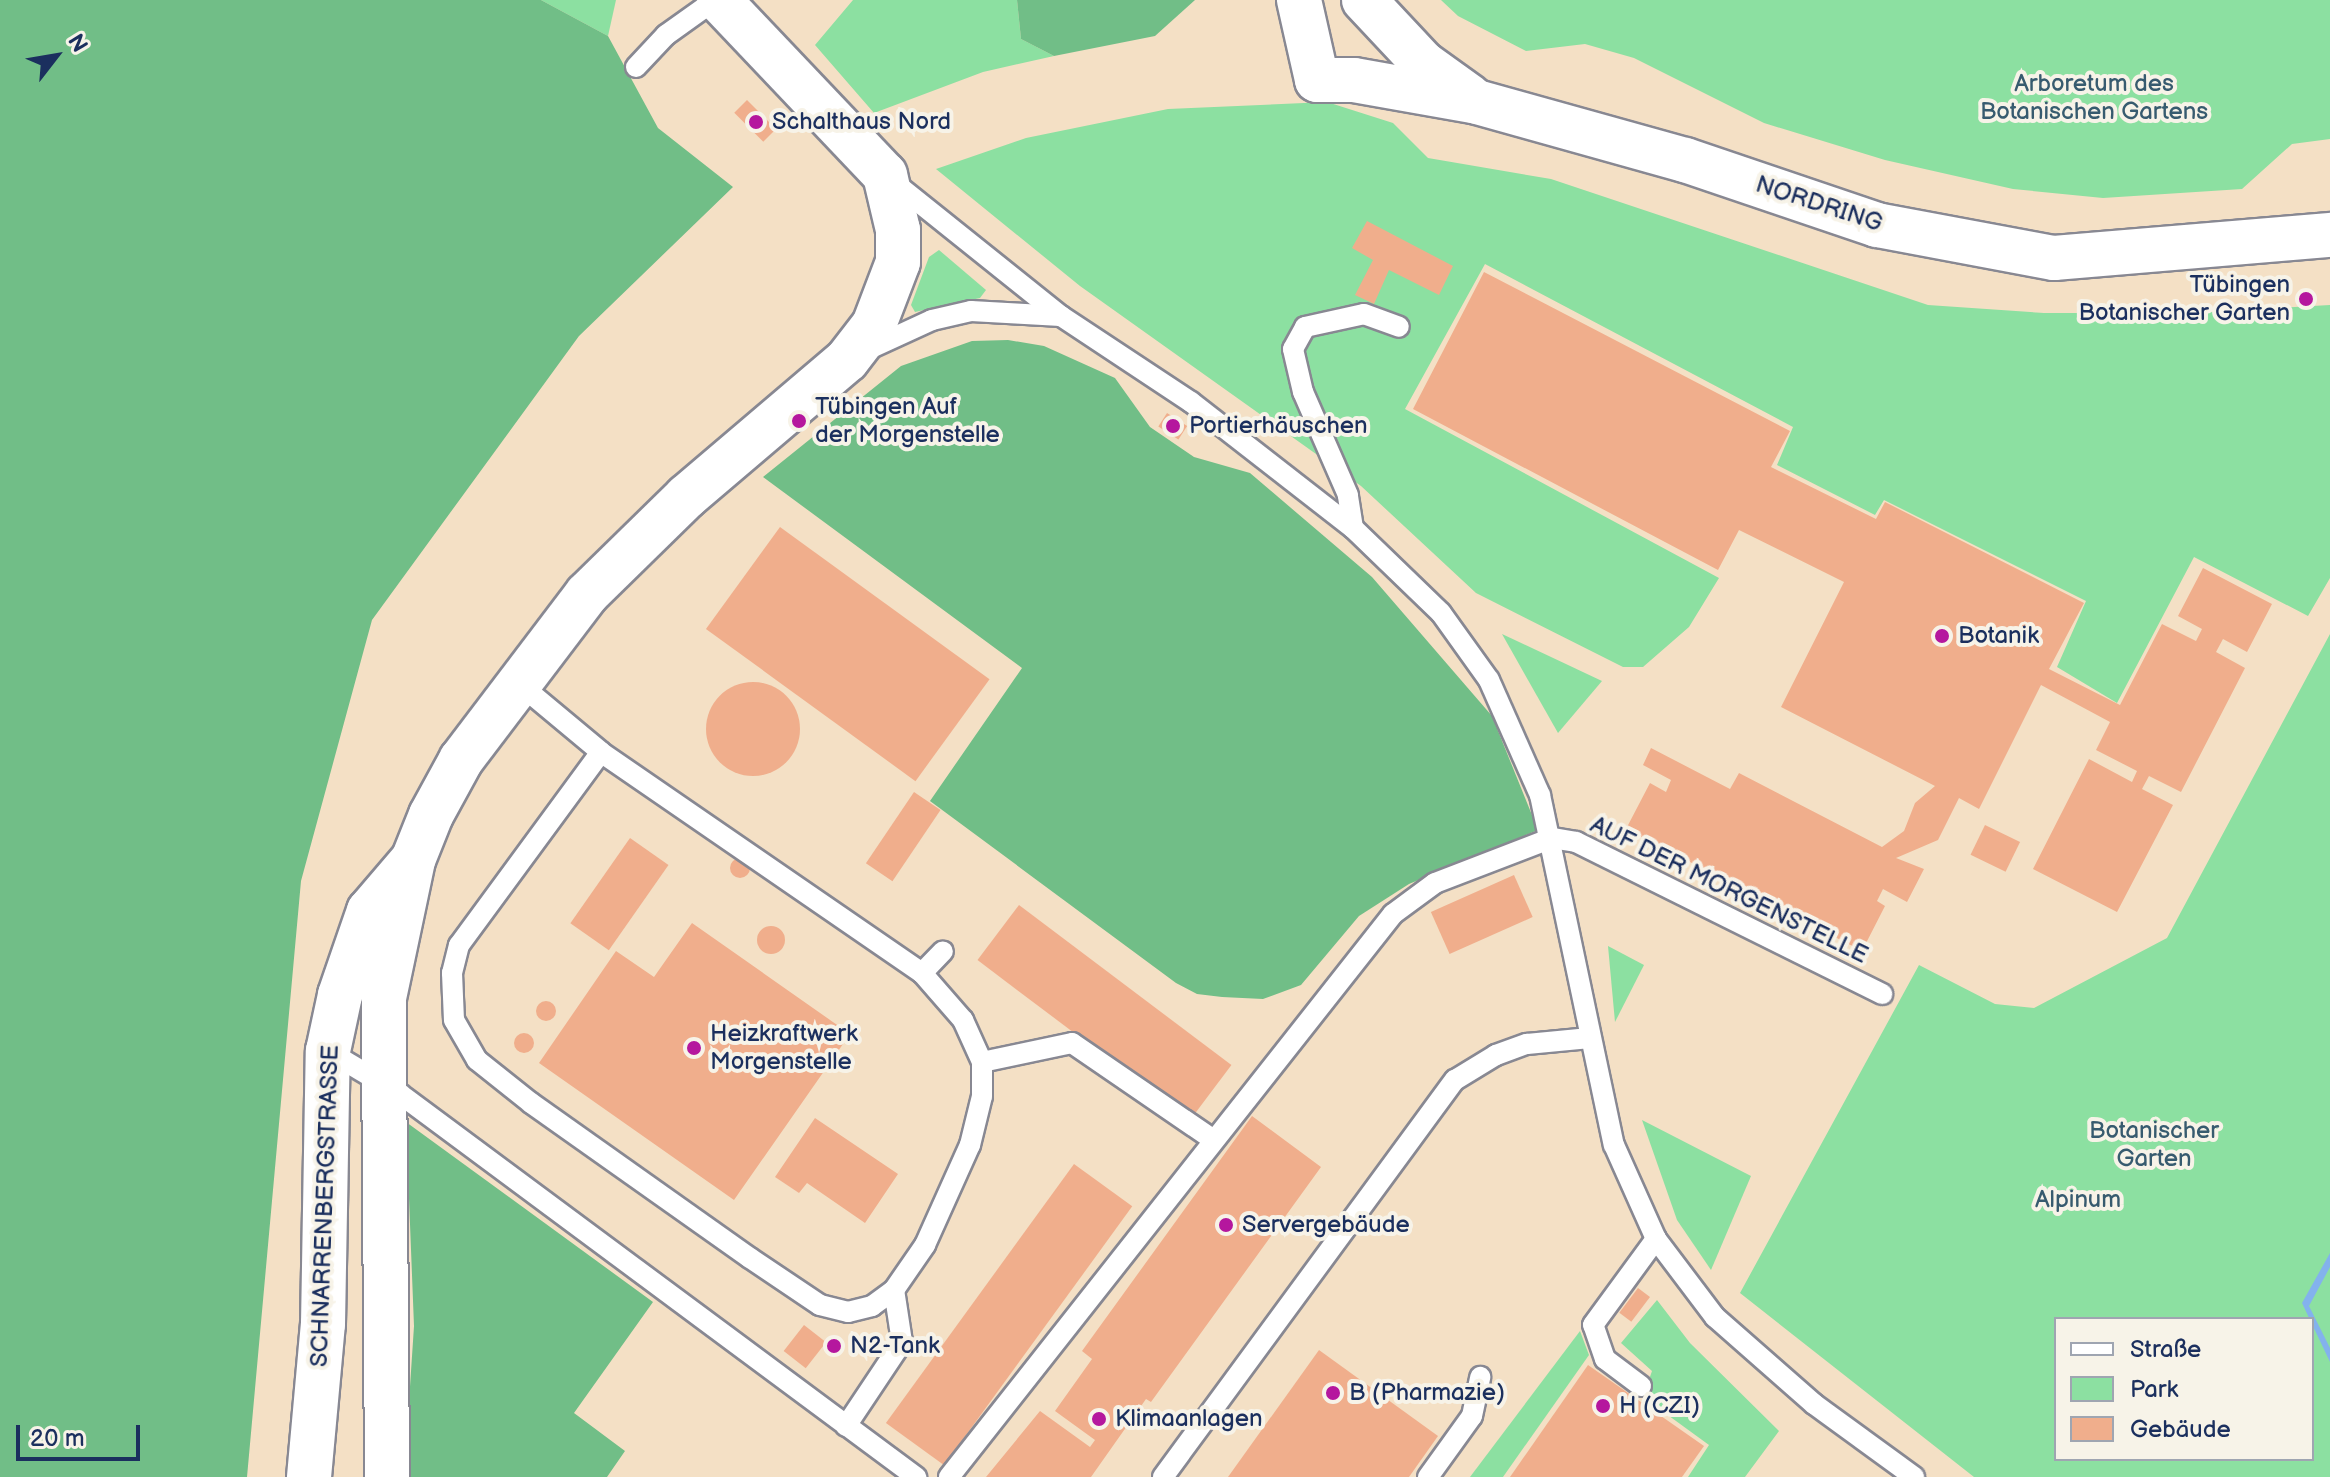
<!DOCTYPE html>
<html>
<head>
<meta charset="utf-8">
<style>
  body { margin:0 }
  #map { position:relative; width:2330px; height:1477px; overflow:hidden; background:#f4e0c5; font-family:"Balsamiq Sans",sans-serif }
  div>[style] { position:absolute }
  [style*='--x'] { left:calc(var(--x)*1px); top:calc(var(--y)*1px); width:calc(var(--w)*1px); rotate:calc(var(--a)*1deg) }
  .green>* { inset:0; background:#8ce0a1 }
  .forest>* { inset:0; background:#71be87 }
  .water>* { inset:0; background:#83b2ed }
  .building>* { inset:0; background:#f0ae8c; transform-origin:0 0 }
  .round { border-radius:50% }
  .roads { filter:drop-shadow(2px 0 #888892) drop-shadow(-2px 0 #888892) drop-shadow(0 2px #888892) drop-shadow(0 -2px #888892) }
  .service>* { height:20px; margin:-10px; padding:0 10px; transform-origin:10px; border-radius:10px; background:#fff }
  .tertiary>* { height:44px; margin:-22px; padding:0 22px; transform-origin:22px; border-radius:22px; background:#fff }
  .dots>* { width:22px; height:22px; translate:-50% -50%; box-sizing:border-box; border:4px solid #f7f3e8; border-radius:50% }
  span { translate:-50% -50%; white-space:nowrap; text-align:center; line-height:1.15; -webkit-text-stroke:8px #f7f3e8; paint-order:stroke }
  .park-label { font-size:24px; color:#375b6f }
  .poi-label { font-size:24px; color:#1b2f5e }
  .left { translate:0 -50%; text-align:left }
  .right { translate:-100% -50%; text-align:right }
  .street-label { font-size:24px; color:#1b2f5e }
  .legend { position:absolute; left:2054px; top:1317px; width:260px; height:144px; box-sizing:border-box; background:#f7f3e8; border:2px solid #9fa5b1; margin:0; padding:10px 14px; list-style:none; font-size:24px; color:#1b2f5e }
  .legend li { display:flex; align-items:center; gap:16px; height:40px }
  .legend b { width:40px; border:2px solid #9fa5b1 }
  .north { position:absolute; left:16px; top:16px; width:80px; height:80px; -webkit-text-stroke:6px #f7f3e8; paint-order:stroke; rotate:59deg; font-size:22px; font-weight:700; line-height:32px; text-align:center; color:#1b2f5e }
  .north::after { content:''; display:block; margin:auto; width:28px; height:36px; background:#1b2f5e; clip-path:polygon(50% 0,100% 100%,50% 72%,0 100%) }
  .scale { position:absolute; left:16px; top:1425px; width:124px; height:36px; box-sizing:border-box; border:4px solid #1b2f5e; border-top:0; padding-left:10px; font-size:24px; line-height:28px; white-space:nowrap; color:#1b2f5e; -webkit-text-stroke:6px #f7f3e8; paint-order:stroke }
</style>
</head>
<body>
<div id="map">
  <div class="green">
    <i style="clip-path:polygon(541px 0,616px 0,608px 36px)"></i>
    <i style="clip-path:polygon(853px 0,1017px 0,1021px 39px,1054px 56px,983px 72px,874px 113px,815px 45px)"></i>
    <i style="clip-path:polygon(1441px 0,2330px 0,2330px 139px,2292px 144px,2242px 189px,2103px 198px,2013px 189px,1885px 160px,1764px 123px,1634px 58px,1585px 44px,1526px 51px,1458px 16px)"></i>
    <i style="clip-path:polygon(1327px 102px,1393px 123px,1428px 158px,1551px 179px,1928px 305px,2044px 313px,2193px 313px,2330px 305px,2330px 578px,2308px 616px,2194px 557px,2117px 703px,2057px 667px,2086px 601px,1884px 500px,1875px 515px,1777px 465px,1793px 427px,1485px 264px,1405px 409px,1719px 578px,1689px 627px,1643px 667px,1623px 667px,1476px 593px,1361px 486px,1080px 286px,936px 169px,1026px 138px,1168px 109px)"></i>
    <i style="clip-path:polygon(939px 250px,986px 290px,980px 298px,915px 312px,911px 305px,929px 257px)"></i>
    <i style="clip-path:polygon(1502px 634px,1602px 681px,1558px 733px)"></i>
    <i style="clip-path:polygon(evenodd,2330px 634px,2330px 1477px,1974px 1477px,1740px 1293px,1919px 965px,1995px 1004px,2034px 1008px,2167px 938px,2330px 634px,2056px 1319px,2312px 1319px,2312px 1459px,2056px 1459px,2056px 1319px)"></i>
    <i style="clip-path:polygon(1608px 946px,1644px 965px,1615px 1022px)"></i>
    <i style="clip-path:polygon(1642px 1120px,1751px 1176px,1711px 1270px,1677px 1220px)"></i>
    <i style="clip-path:polygon(1657px 1300px,1690px 1343px,1779px 1431px,1745px 1477px,1688px 1477px,1709px 1445px,1643px 1397px,1652px 1371px,1621px 1343px)"></i>
    <i style="clip-path:polygon(1580px 1331px,1589px 1355px,1503px 1477px,1470px 1477px)"></i>
  </div>
  <div class="forest">
    <i style="clip-path:polygon(0 0,541px 0,608px 36px,658px 128px,733px 187px,579px 336px,372px 620px,301px 881px,247px 1477px,0 1477px)"></i>
    <i style="clip-path:polygon(1017px 0,1195px 0,1155px 36px,1054px 56px,1021px 39px)"></i>
    <i style="clip-path:polygon(1008px 340px,1044px 346px,1115px 378px,1150px 427px,1194px 457px,1250px 473px,1372px 577px,1492px 716px,1538px 830px,1409px 884px,1359px 916px,1301px 985px,1263px 999px,1222px 997px,1197px 994px,1176px 983px,930px 801px,1022px 668px,763px 477px,901px 366px,972px 341px)"></i>
    <i style="clip-path:polygon(406px 1122px,653px 1302px,574px 1413px,625px 1451px,607px 1477px,404px 1477px,414px 1326px)"></i>
  </div>
  <div class="water">
    <i style="clip-path:polygon(2330px 1253px,2330px 1267px,2309px 1306px,2330px 1348px,2330px 1362px,2302px 1303px)"></i>
  </div>
  <div class="building">
    <i style="left:747px;top:100px;width:41px;height:18px;rotate:45deg"></i>
    <i style="clip-path:polygon(1367px 221px,1453px 266px,1439px 295px,1389px 270px,1374px 304px,1355px 295px,1373px 260px,1352px 248px)"></i>
    <i style="clip-path:polygon(1484px 272px,1790px 431px,1771px 467px,1876px 519px,1885px 502px,2084px 603px,2049px 669px,2120px 705px,2162px 624px,2196px 641px,2202px 629px,2178px 616px,2203px 568px,2272px 604px,2247px 652px,2223px 639px,2216px 652px,2245px 668px,2181px 792px,2149px 776px,2142px 789px,2173px 805px,2117px 912px,2033px 869px,2089px 759px,2132px 782px,2137px 771px,2096px 750px,2110px 722px,2041px 685px,1979px 809px,1959px 798px,1938px 840px,1896px 858px,1924px 869px,1907px 902px,1883px 889px,1877px 901px,1885px 906px,1862px 951px,1626px 829px,1650px 783px,1666px 792px,1671px 780px,1643px 765px,1651px 748px,1730px 789px,1739px 773px,1882px 847px,1904px 831px,1915px 803px,1935px 786px,1781px 707px,1844px 582px,1739px 530px,1718px 570px,1413px 409px)"></i>
    <i style="left:1167px;top:413px;width:24px;height:16px;rotate:33deg"></i>
    <i style="left:780px;top:527px;width:259px;height:126px;rotate:36deg"></i>
    <i class="round" style="left:706px;top:682px;width:94px;height:94px"></i>
    <i style="left:914px;top:792px;width:32px;height:86px;rotate:34deg"></i>
    <i style="left:1985px;top:825px;width:39px;height:33px;rotate:26deg"></i>
    <i style="left:630px;top:838px;width:47px;height:104px;rotate:35deg"></i>
    <i class="round" style="left:730px;top:858px;width:20px;height:20px"></i>
    <i style="left:1514px;top:875px;width:46px;height:91px;rotate:66deg"></i>
    <i style="left:1019px;top:905px;width:266px;height:69px;rotate:37deg"></i>
    <i style="clip-path:polygon(692px 923px,850px 1034px,734px 1200px,539px 1063px,616px 951px,654px 977px)"></i>
    <i class="round" style="left:757px;top:926px;width:28px;height:28px"></i>
    <i class="round" style="left:536px;top:1001px;width:20px;height:20px"></i>
    <i class="round" style="left:514px;top:1033px;width:20px;height:20px"></i>
    <i style="clip-path:polygon(1252px 1116px,1321px 1167px,1151px 1402px,1146px 1399px,1091px 1477px,986px 1477px,1040px 1411px,1090px 1447px,1095px 1440px,1055px 1411px,1092px 1359px,1082px 1351px)"></i>
    <i style="clip-path:polygon(815px 1118px,898px 1174px,865px 1223px,807px 1183px,799px 1193px,775px 1177px)"></i>
    <i style="left:1074px;top:1164px;width:72px;height:320px;rotate:36deg"></i>
    <i style="left:1638px;top:1288px;width:15px;height:31px;rotate:37deg"></i>
    <i style="left:804px;top:1325px;width:28px;height:33px;rotate:38deg"></i>
    <i class="round" style="left:827px;top:1338px;width:14px;height:14px"></i>
    <i style="clip-path:polygon(1319px 1350px,1438px 1436px,1409px 1477px,1228px 1477px)"></i>
    <i style="clip-path:polygon(1588px 1365px,1704px 1446px,1682px 1477px,1510px 1477px)"></i>
  </div>
  <div class="roads">
    <div class="service">
      <i style="--x:636;--y:67;--w:44;--a:-46.8"></i>
      <i style="--x:666;--y:35;--w:60;--a:-35.5"></i>
      <i style="--x:891;--y:180;--w:218;--a:38.7"></i>
      <i style="--x:1061;--y:316;--w:156;--a:33.5"></i>
      <i style="--x:1191;--y:402;--w:205;--a:37.9"></i>
      <i style="--x:1353;--y:528;--w:122;--a:44"></i>
      <i style="--x:1441;--y:613;--w:82;--a:54.4"></i>
      <i style="--x:1489;--y:680;--w:126;--a:66.1"></i>
      <i style="--x:1540;--y:795;--w:358;--a:78.1"></i>
      <i style="--x:1614;--y:1145;--w:103;--a:65.9"></i>
      <i style="--x:1656;--y:1239;--w:98;--a:52.9"></i>
      <i style="--x:1715;--y:1317;--w:132;--a:41.3"></i>
      <i style="--x:1814;--y:1404;--w:124;--a:36.1"></i>
      <i style="--x:869;--y:349;--w:69;--a:-24.7"></i>
      <i style="--x:932;--y:320;--w:40;--a:-13"></i>
      <i style="--x:971;--y:311;--w:90;--a:3.2"></i>
      <i style="--x:1353;--y:528;--w:33;--a:-99"></i>
      <i style="--x:1348;--y:495;--w:112;--a:-113.6"></i>
      <i style="--x:1303;--y:392;--w:44;--a:-103.1"></i>
      <i style="--x:1293;--y:349;--w:25;--a:-61"></i>
      <i style="--x:1305;--y:327;--w:60;--a:-12.4"></i>
      <i style="--x:1364;--y:314;--w:37;--a:20"></i>
      <i style="--x:517;--y:682;--w:109;--a:39.8"></i>
      <i style="--x:601;--y:752;--w:240;--a:126.3"></i>
      <i style="--x:459;--y:945;--w:29;--a:104"></i>
      <i style="--x:452;--y:973;--w:47;--a:87.6"></i>
      <i style="--x:454;--y:1020;--w:46;--a:60.1"></i>
      <i style="--x:477;--y:1060;--w:69;--a:38.5"></i>
      <i style="--x:531;--y:1103;--w:268;--a:35.3"></i>
      <i style="--x:750;--y:1258;--w:84;--a:33.9"></i>
      <i style="--x:820;--y:1305;--w:29;--a:14"></i>
      <i style="--x:848;--y:1312;--w:25;--a:-14"></i>
      <i style="--x:872;--y:1306;--w:27;--a:-36"></i>
      <i style="--x:894;--y:1290;--w:55;--a:-55.4"></i>
      <i style="--x:925;--y:1245;--w:110;--a:-65.8"></i>
      <i style="--x:970;--y:1145;--w:50;--a:-76.2"></i>
      <i style="--x:982;--y:1096;--w:34;--a:-90"></i>
      <i style="--x:982;--y:1062;--w:46;--a:-114.3"></i>
      <i style="--x:963;--y:1020;--w:62;--a:-131.1"></i>
      <i style="--x:922;--y:973;--w:390;--a:-145.5"></i>
      <i style="--x:922;--y:973;--w:30;--a:-46"></i>
      <i style="--x:328;--y:1051;--w:84;--a:30.8"></i>
      <i style="--x:400;--y:1094;--w:643;--a:36.58"></i>
      <i style="--x:982;--y:1062;--w:92;--a:-11.9"></i>
      <i style="--x:1072;--y:1043;--w:170;--a:34.4"></i>
      <i style="--x:1641;--y:1386;--w:45;--a:-143.1"></i>
      <i style="--x:1605;--y:1359;--w:36;--a:-109"></i>
      <i style="--x:1593;--y:1325;--w:107;--a:-53.8"></i>
      <i style="--x:846;--y:1426;--w:101;--a:-56.3"></i>
      <i style="--x:902;--y:1342;--w:53;--a:-98.7"></i>
      <i style="--x:949;--y:1477;--w:717;--a:-51.74"></i>
      <i style="--x:1393;--y:914;--w:52;--a:-36.4"></i>
      <i style="--x:1435;--y:883;--w:125;--a:-21"></i>
      <i style="--x:1552;--y:838;--w:24;--a:9"></i>
      <i style="--x:1576;--y:842;--w:342;--a:26.4"></i>
      <i style="--x:1163;--y:1477;--w:493;--a:-53.7"></i>
      <i style="--x:1455;--y:1080;--w:48;--a:-31.4"></i>
      <i style="--x:1496;--y:1055;--w:33;--a:-20"></i>
      <i style="--x:1527;--y:1044;--w:63;--a:-5.4"></i>
      <i style="--x:1428;--y:1477;--w:75;--a:-54.2"></i>
      <i style="--x:1472;--y:1416;--w:40;--a:-78"></i>
    </div>
    <div class="tertiary">
      <i style="--x:1299;--y:0;--w:82;--a:77.3"></i>
      <i style="--x:1317;--y:80;--w:37;--a:0"></i>
      <i style="--x:1354;--y:80;--w:125;--a:10.1"></i>
      <i style="--x:1477;--y:102;--w:216;--a:15.6"></i>
      <i style="--x:1685;--y:160;--w:203;--a:18.7"></i>
      <i style="--x:1877;--y:225;--w:180;--a:10.6"></i>
      <i style="--x:2054;--y:258;--w:277;--a:-4.8"></i>
      <i style="--x:1364;--y:0;--w:86;--a:46.9"></i>
      <i style="--x:1423;--y:63;--w:57;--a:35.7"></i>
      <i style="--x:309;--y:1477;--w:154;--a:-84.8"></i>
      <i style="--x:323;--y:1324;--w:273;--a:-89"></i>
      <i style="--x:328;--y:1051;--w:57;--a:-77.9"></i>
      <i style="--x:340;--y:995;--w:89;--a:-71"></i>
      <i style="--x:369;--y:911;--w:65;--a:-49.4"></i>
      <i style="--x:387;--y:1477;--w:479;--a:-90.4"></i>
      <i style="--x:384;--y:998;--w:141;--a:-78.1"></i>
      <i style="--x:413;--y:860;--w:48;--a:-68.2"></i>
      <i style="--x:431;--y:815;--w:63;--a:-61.4"></i>
      <i style="--x:461;--y:760;--w:208;--a:-52.8"></i>
      <i style="--x:587;--y:594;--w:139;--a:-44.4"></i>
      <i style="--x:686;--y:497;--w:211;--a:-40.4"></i>
      <i style="--x:847;--y:360;--w:44;--a:-52.4"></i>
      <i style="--x:874;--y:325;--w:67;--a:-69.1"></i>
      <i style="--x:898;--y:262;--w:32;--a:-90"></i>
      <i style="--x:898;--y:230;--w:57;--a:-103.3"></i>
      <i style="--x:885;--y:175;--w:241;--a:-133.5"></i>
    </div>
  </div>
  <div class="dots">
    <i style="left:756px;top:122px;background:#b5179e"></i>
    <i style="left:2306px;top:299px;background:#b5179e"></i>
    <i style="left:799px;top:421px;background:#b5179e"></i>
    <i style="left:1173px;top:426px;background:#b5179e"></i>
    <i style="left:1942px;top:636px;background:#b5179e"></i>
    <i style="left:694px;top:1048px;background:#b5179e"></i>
    <i style="left:1226px;top:1225px;background:#b5179e"></i>
    <i style="left:834px;top:1346px;background:#b5179e"></i>
    <i style="left:1333px;top:1393px;background:#b5179e"></i>
    <i style="left:1603px;top:1406px;background:#b5179e"></i>
    <i style="left:1099px;top:1419px;background:#b5179e"></i>
  </div>
  <div class="park-label">
    <span style="left:2094px;top:98px">Arboretum des<br>Botanischen Gartens</span>
    <span style="left:2154px;top:1145px">Botanischer<br>Garten</span>
    <span style="left:2078px;top:1200px">Alpinum</span>
  </div>
  <div class="poi-label">
    <span class="left" style="left:772px;top:122px">Schalthaus Nord</span>
    <span class="right" style="left:2290px;top:299px">Tübingen<br>Botanischer Garten</span>
    <span class="left" style="left:815px;top:421px">Tübingen Auf<br>der Morgenstelle</span>
    <span class="left" style="left:1189px;top:426px">Portierhäuschen</span>
    <span class="left" style="left:1958px;top:636px">Botanik</span>
    <span class="left" style="left:710px;top:1048px">Heizkraftwerk<br>Morgenstelle</span>
    <span class="left" style="left:1242px;top:1225px">Servergebäude</span>
    <span class="left" style="left:850px;top:1346px">N2-Tank</span>
    <span class="left" style="left:1349px;top:1393px">B (Pharmazie)</span>
    <span class="left" style="left:1619px;top:1406px">H (CZI)</span>
    <span class="left" style="left:1115px;top:1419px">Klimaanlagen</span>
  </div>
  <div class="street-label">
    <span style="left:1819px;top:204px;rotate:18deg">NORDRING</span>
    <span style="left:1729px;top:890px;rotate:26deg">AUF DER MORGENSTELLE</span>
    <span style="left:325px;top:1206px;rotate:-88deg">SCHNARRENBERGSTRASSE</span>
  </div>
  <ul class="legend">
  <li><b style="height:10px;background:#fff"></b>Straße</li>
  <li><b style="height:22px;background:#8ce0a1"></b>Park</li>
  <li><b style="height:22px;background:#f0ae8c"></b>Gebäude</li>
  </ul>
  <div class="north">N</div>
  <div class="scale">20 m</div>
</div>
</body>
</html>
